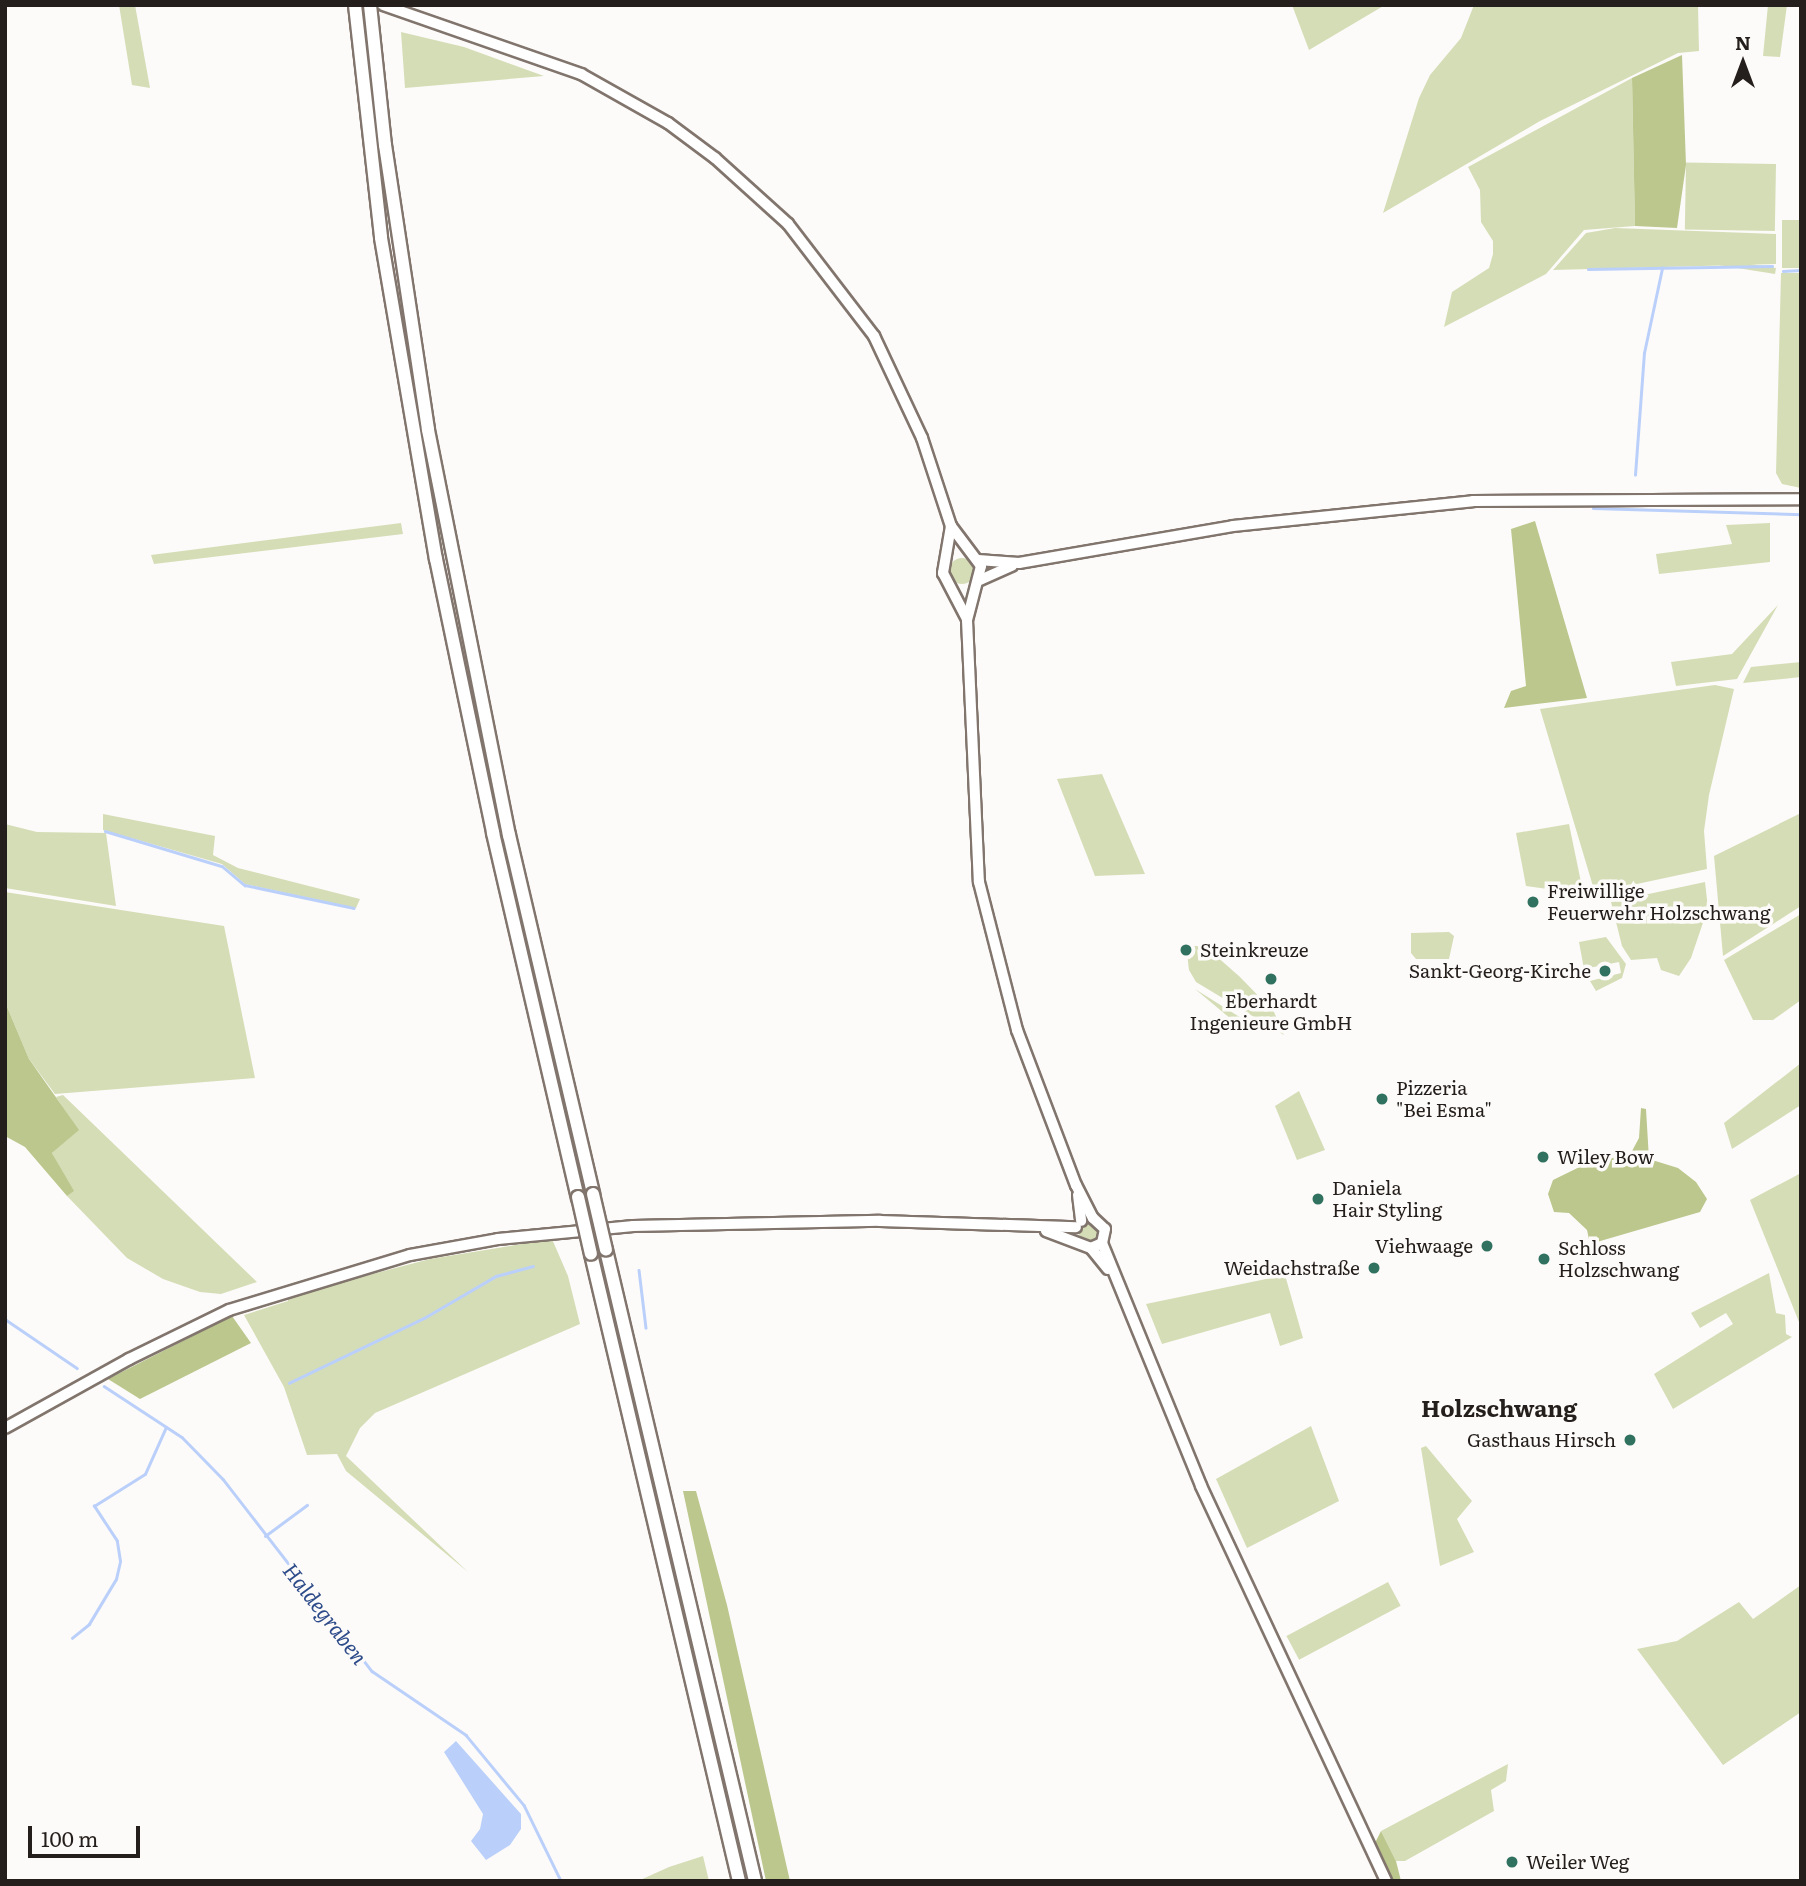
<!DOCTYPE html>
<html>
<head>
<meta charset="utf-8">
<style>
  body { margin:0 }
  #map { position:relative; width:1806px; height:1886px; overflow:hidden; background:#fdfbf9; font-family:Literata,serif }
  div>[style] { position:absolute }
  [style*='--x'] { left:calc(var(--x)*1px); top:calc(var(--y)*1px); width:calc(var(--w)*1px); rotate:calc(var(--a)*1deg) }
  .green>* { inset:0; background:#d5ddb6; transform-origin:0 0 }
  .round { border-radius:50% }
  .forest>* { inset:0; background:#bbc78d }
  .water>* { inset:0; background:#bad0fa }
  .stream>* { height:2.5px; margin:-1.25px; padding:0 1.25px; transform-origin:1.25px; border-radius:1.25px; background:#bad0fa }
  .roads { filter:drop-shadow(2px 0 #81756d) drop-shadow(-2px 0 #81756d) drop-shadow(0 2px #81756d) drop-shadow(0 -2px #81756d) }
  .secondary>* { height:10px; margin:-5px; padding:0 5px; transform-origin:5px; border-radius:5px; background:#fff }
  .highway>* { height:12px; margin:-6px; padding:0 6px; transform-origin:6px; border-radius:6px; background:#fff }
  .bridges { filter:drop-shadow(2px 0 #81756d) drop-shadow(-2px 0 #81756d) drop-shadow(0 2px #81756d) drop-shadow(0 -2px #81756d) }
  .highway-bridge>* { height:12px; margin:-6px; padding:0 6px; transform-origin:6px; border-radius:6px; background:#fff }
  .dots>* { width:19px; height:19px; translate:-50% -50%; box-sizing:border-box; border:4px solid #fdfbf9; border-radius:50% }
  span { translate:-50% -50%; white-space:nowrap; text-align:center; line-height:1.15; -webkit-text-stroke:7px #fdfbf9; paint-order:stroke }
  .poi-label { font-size:19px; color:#241f1c }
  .left { translate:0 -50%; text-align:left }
  .right { translate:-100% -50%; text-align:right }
  .water-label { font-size:21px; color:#2e4c8a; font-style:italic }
  .quarter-label { font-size:23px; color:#241f1c; font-weight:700 }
  .frame { position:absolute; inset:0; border:7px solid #241f1c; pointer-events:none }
  .north { position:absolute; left:1708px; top:28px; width:70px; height:70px; -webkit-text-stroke:5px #fdfbf9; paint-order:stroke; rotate:0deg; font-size:19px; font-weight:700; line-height:28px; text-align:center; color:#241f1c }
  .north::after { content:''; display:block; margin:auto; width:24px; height:32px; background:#241f1c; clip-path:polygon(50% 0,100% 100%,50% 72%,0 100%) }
  .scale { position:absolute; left:28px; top:1826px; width:112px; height:32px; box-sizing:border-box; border:4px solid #241f1c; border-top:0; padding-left:9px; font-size:21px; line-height:24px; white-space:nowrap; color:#241f1c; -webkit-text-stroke:5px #fdfbf9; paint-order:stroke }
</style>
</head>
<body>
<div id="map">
  <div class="green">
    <i style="clip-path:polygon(119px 5px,135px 5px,150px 88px,132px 85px)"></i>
    <i style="clip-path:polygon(1292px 5px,1385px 5px,1309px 50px)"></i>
    <i style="clip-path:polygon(1474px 5px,1698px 5px,1699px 51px,1678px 53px,1540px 121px,1383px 213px,1419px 98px,1430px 75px,1461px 38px)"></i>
    <i style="clip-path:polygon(1768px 5px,1787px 5px,1780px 57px,1763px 56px)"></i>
    <i style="clip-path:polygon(401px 32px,464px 47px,544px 76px,405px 88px)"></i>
    <i style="clip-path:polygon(1632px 78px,1635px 226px,1584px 230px,1546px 274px,1444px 327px,1452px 292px,1489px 268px,1493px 254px,1493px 241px,1481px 222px,1480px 190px,1468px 167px)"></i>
    <i style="left:1776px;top:164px;width:67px;height:90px;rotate:91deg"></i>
    <i style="left:1782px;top:220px;width:19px;height:48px"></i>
    <i style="clip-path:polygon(1615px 228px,1776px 234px,1776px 264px,1553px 270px,1586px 233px)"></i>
    <i style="left:1776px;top:268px;width:6px;height:113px;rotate:99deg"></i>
    <i style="clip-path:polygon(1781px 273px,1801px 273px,1801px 488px,1782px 484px,1776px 473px)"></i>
    <i style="clip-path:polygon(401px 523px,403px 534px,154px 564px,151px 555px)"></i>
    <i style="clip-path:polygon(1770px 523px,1770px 562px,1659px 574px,1656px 554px,1732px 544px,1726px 525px)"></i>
    <i class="round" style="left:949px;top:558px;width:26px;height:26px"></i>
    <i style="clip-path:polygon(1778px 605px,1737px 679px,1676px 686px,1671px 662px,1732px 654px)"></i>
    <i style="clip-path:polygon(1801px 662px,1801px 677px,1743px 683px,1751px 667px)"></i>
    <i style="clip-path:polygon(1715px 685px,1734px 689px,1709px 795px,1704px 831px,1707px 869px,1595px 893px,1540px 709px)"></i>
    <i style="clip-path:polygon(1102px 774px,1145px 874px,1095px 876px,1057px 779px)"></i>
    <i style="clip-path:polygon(1801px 813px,1801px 906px,1723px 956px,1714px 856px)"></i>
    <i style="clip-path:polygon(103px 814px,215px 836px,213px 855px,238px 868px,360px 899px,356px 908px,245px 884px,222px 864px,103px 830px)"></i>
    <i style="clip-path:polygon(5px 824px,37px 832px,106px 833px,116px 906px,5px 888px)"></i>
    <i style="clip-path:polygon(1569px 824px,1582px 887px,1562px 891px,1526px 886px,1516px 833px)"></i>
    <i style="clip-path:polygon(1705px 882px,1708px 908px,1691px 958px,1679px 976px,1661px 970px,1657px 958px,1631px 960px,1622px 946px,1611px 902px)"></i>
    <i style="clip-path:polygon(5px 892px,224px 926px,255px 1078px,55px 1094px,29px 1059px,5px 1002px)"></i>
    <i style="clip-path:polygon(1801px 914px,1801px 1000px,1773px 1020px,1753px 1020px,1724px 960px)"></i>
    <i style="clip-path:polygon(1449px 932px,1454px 936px,1449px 959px,1416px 959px,1411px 953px,1411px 933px)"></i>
    <i style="clip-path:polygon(1606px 937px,1626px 964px,1622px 978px,1596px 991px,1590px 981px,1621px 973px,1619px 962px,1584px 969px,1579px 942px)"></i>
    <i style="clip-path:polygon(1186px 945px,1206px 947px,1240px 977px,1274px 1012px,1284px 1035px,1196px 982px,1189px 970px)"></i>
    <i style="clip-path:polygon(1195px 989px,1238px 1016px,1258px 1028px,1237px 1024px)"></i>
    <i style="clip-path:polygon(1801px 1063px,1801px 1105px,1732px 1149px,1724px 1123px)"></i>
    <i style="clip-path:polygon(1299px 1091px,1325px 1150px,1297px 1160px,1275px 1106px)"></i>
    <i style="clip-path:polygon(63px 1095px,257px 1282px,221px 1294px,200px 1292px,163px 1279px,127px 1258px,67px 1196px,73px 1191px,52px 1153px,78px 1130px,56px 1097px)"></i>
    <i style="clip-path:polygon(1801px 1173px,1801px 1327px,1750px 1200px)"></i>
    <i class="round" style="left:1079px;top:1222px;width:22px;height:22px"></i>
    <i style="clip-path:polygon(552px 1239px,568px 1276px,580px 1324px,375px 1413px,360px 1428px,346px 1456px,468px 1572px,346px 1471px,337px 1454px,307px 1455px,284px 1387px,244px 1315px,288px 1301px,288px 1296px,430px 1259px)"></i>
    <i style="clip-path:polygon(1769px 1273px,1776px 1313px,1785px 1315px,1786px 1334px,1792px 1337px,1673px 1409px,1654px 1374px,1733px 1324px,1726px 1313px,1700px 1328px,1691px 1313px)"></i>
    <i style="clip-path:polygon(1285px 1275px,1303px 1338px,1280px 1346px,1270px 1313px,1162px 1344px,1146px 1304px)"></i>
    <i style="clip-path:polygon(1311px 1426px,1339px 1501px,1247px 1548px,1216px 1479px)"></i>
    <i style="clip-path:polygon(1426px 1446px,1472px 1501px,1457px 1519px,1474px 1552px,1440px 1566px,1421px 1448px)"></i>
    <i style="left:1388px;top:1582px;width:27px;height:115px;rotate:62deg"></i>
    <i style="clip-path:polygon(1801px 1585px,1801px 1712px,1723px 1765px,1637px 1649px,1677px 1641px,1739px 1602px,1753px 1619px)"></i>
    <i style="clip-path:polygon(1508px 1764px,1506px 1781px,1491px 1790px,1494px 1811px,1405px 1861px,1396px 1861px,1381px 1831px)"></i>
    <i style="clip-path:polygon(703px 1856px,709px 1881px,638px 1881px,669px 1867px)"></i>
  </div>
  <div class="forest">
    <i style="clip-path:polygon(1682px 55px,1686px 165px,1677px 228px,1635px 226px,1632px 78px)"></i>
    <i style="clip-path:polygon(1535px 521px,1587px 698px,1504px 708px,1511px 691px,1526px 686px,1511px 529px)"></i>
    <i style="clip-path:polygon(5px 1002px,29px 1059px,79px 1130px,52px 1153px,74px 1191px,67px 1196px,25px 1147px,5px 1136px)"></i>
    <i style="clip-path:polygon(1641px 1108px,1646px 1109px,1649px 1159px,1678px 1168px,1696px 1182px,1707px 1199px,1700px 1212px,1590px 1244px,1587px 1230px,1569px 1213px,1554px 1212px,1548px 1194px,1553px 1180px,1602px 1156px,1618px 1154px,1625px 1164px,1639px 1138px)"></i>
    <i style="clip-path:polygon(232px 1316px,251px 1343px,140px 1399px,108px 1379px)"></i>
    <i style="clip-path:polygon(683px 1491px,696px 1491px,727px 1605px,790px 1881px,766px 1881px)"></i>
    <i style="clip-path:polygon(1381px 1831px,1396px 1861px,1401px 1881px,1393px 1881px,1375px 1843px)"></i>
  </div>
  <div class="water">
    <i style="clip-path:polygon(456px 1741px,521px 1814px,521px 1829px,510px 1845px,486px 1860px,471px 1841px,480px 1829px,483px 1814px,444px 1752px)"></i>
  </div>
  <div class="stream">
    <i style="--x:1588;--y:269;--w:184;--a:-0.9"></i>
    <i style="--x:1783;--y:271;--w:18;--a:-3"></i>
    <i style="--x:1635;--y:475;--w:122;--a:-85.8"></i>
    <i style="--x:1644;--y:353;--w:87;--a:-78"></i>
    <i style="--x:1593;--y:508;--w:208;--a:1.7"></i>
    <i style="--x:105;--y:831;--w:122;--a:16.7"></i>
    <i style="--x:222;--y:866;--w:30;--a:40"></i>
    <i style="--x:245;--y:885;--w:111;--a:11.9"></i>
    <i style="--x:639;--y:1270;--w:58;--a:83.1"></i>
    <i style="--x:5;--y:1319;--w:87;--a:34.2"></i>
    <i style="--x:289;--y:1383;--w:150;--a:-25.7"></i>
    <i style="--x:424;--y:1318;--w:83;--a:-30.3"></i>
    <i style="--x:496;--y:1276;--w:38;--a:-15"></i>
    <i style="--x:104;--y:1386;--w:93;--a:33.2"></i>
    <i style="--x:182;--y:1437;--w:59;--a:45.7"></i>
    <i style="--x:223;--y:1479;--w:243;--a:52.2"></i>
    <i style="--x:372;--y:1671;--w:114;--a:34.2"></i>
    <i style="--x:466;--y:1735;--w:91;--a:50.4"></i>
    <i style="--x:524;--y:1805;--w:85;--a:64"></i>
    <i style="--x:265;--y:1536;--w:52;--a:-36.4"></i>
    <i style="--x:72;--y:1638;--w:22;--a:-39"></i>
    <i style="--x:89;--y:1624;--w:52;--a:-59"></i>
    <i style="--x:116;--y:1579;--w:18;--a:-77"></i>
    <i style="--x:120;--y:1561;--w:20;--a:-99"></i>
    <i style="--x:117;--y:1541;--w:42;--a:-123.3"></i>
    <i style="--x:94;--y:1506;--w:60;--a:-32.1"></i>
    <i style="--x:145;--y:1474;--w:51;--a:-65.9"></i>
  </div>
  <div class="roads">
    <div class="secondary">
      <i style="--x:383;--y:5;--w:210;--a:19.2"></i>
      <i style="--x:581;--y:74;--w:100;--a:29.4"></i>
      <i style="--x:668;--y:123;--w:59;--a:36.7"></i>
      <i style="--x:715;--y:158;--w:98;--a:42.1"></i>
      <i style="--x:788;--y:224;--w:141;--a:52.5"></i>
      <i style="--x:874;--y:336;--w:113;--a:64.8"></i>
      <i style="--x:922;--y:438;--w:93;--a:71.8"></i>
      <i style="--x:951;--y:526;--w:50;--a:53.1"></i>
      <i style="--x:981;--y:566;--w:56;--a:104.5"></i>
      <i style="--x:967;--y:620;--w:262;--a:87.4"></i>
      <i style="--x:979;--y:882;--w:153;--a:75.6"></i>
      <i style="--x:1017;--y:1030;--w:166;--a:69.2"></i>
      <i style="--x:1076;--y:1185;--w:37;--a:63"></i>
      <i style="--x:1093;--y:1218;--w:16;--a:43"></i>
      <i style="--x:1105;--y:1229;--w:14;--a:102"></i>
      <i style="--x:1102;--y:1243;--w:12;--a:156"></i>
      <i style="--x:951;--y:526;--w:48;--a:99.7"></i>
      <i style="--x:943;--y:573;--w:52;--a:62.4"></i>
      <i style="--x:978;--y:560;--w:41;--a:4.2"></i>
      <i style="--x:1019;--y:563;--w:217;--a:-9.8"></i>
      <i style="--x:1233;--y:526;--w:241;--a:-5.9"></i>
      <i style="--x:1473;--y:501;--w:328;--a:-0.3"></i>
      <i style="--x:980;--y:580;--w:35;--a:-24"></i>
      <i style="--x:1078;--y:1195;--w:26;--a:83"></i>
      <i style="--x:1046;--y:1231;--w:48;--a:20.7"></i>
      <i style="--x:1091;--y:1248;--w:27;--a:51"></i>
      <i style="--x:1102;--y:1243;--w:262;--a:67.8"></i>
      <i style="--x:1201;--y:1486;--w:436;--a:64.9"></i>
      <i style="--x:5;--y:1428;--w:142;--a:-29.1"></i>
      <i style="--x:129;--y:1359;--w:111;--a:-26.1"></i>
      <i style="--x:229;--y:1310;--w:189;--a:-16.9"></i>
      <i style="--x:410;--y:1255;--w:89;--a:-10.3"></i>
      <i style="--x:498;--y:1239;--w:136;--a:-5.5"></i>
      <i style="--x:633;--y:1226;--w:247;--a:-1.2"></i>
      <i style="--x:880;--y:1221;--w:196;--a:1.8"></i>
    </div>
    <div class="highway">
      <i style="--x:355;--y:5;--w:234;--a:83.6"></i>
      <i style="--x:381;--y:238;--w:326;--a:80.3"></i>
      <i style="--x:436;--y:559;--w:280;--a:78.2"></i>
      <i style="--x:493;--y:833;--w:374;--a:76.9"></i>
      <i style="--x:370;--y:5;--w:141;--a:83.9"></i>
      <i style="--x:385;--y:145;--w:288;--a:81.4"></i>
      <i style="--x:428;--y:430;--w:413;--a:78.7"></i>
      <i style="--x:509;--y:835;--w:369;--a:76.8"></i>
      <i style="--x:606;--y:1250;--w:648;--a:76.71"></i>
      <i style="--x:591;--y:1254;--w:644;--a:76.72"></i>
    </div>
  </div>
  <div class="bridges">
    <div class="highway-bridge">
      <i style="--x:593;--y:1194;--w:57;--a:76.9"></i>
      <i style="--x:578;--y:1197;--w:58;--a:77.2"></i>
    </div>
  </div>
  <div class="dots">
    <i style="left:1533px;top:902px;background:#31715f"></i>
    <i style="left:1186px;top:950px;background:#31715f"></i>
    <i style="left:1605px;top:971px;background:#31715f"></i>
    <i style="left:1271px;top:979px;background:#31715f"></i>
    <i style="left:1382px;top:1099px;background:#31715f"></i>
    <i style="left:1543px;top:1157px;background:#31715f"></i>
    <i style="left:1318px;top:1199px;background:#31715f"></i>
    <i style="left:1487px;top:1246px;background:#31715f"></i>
    <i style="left:1544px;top:1259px;background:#31715f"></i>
    <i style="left:1374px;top:1268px;background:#31715f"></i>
    <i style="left:1630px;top:1440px;background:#31715f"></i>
    <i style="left:1512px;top:1862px;background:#31715f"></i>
  </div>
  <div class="poi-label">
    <span class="left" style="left:1547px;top:902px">Freiwillige<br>Feuerwehr Holzschwang</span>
    <span class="left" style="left:1200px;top:950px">Steinkreuze</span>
    <span class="right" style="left:1591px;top:971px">Sankt-Georg-Kirche</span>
    <span style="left:1271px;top:1012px">Eberhardt<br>Ingenieure GmbH</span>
    <span class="left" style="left:1396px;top:1099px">Pizzeria<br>"Bei Esma"</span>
    <span class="left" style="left:1557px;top:1157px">Wiley Bow</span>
    <span class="left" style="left:1332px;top:1199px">Daniela<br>Hair Styling</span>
    <span class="right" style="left:1473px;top:1246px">Viehwaage</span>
    <span class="left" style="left:1558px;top:1259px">Schloss<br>Holzschwang</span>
    <span class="right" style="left:1360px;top:1268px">Weidachstraße</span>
    <span class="right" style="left:1616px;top:1440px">Gasthaus Hirsch</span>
    <span class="left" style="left:1526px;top:1862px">Weiler Weg</span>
  </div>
  <div class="water-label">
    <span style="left:326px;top:1613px;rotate:52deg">Haldegraben</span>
  </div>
  <div class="quarter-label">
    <span style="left:1499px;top:1407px">Holzschwang</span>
  </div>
  <div class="frame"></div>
  <div class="north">N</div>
  <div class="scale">100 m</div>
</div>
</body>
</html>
